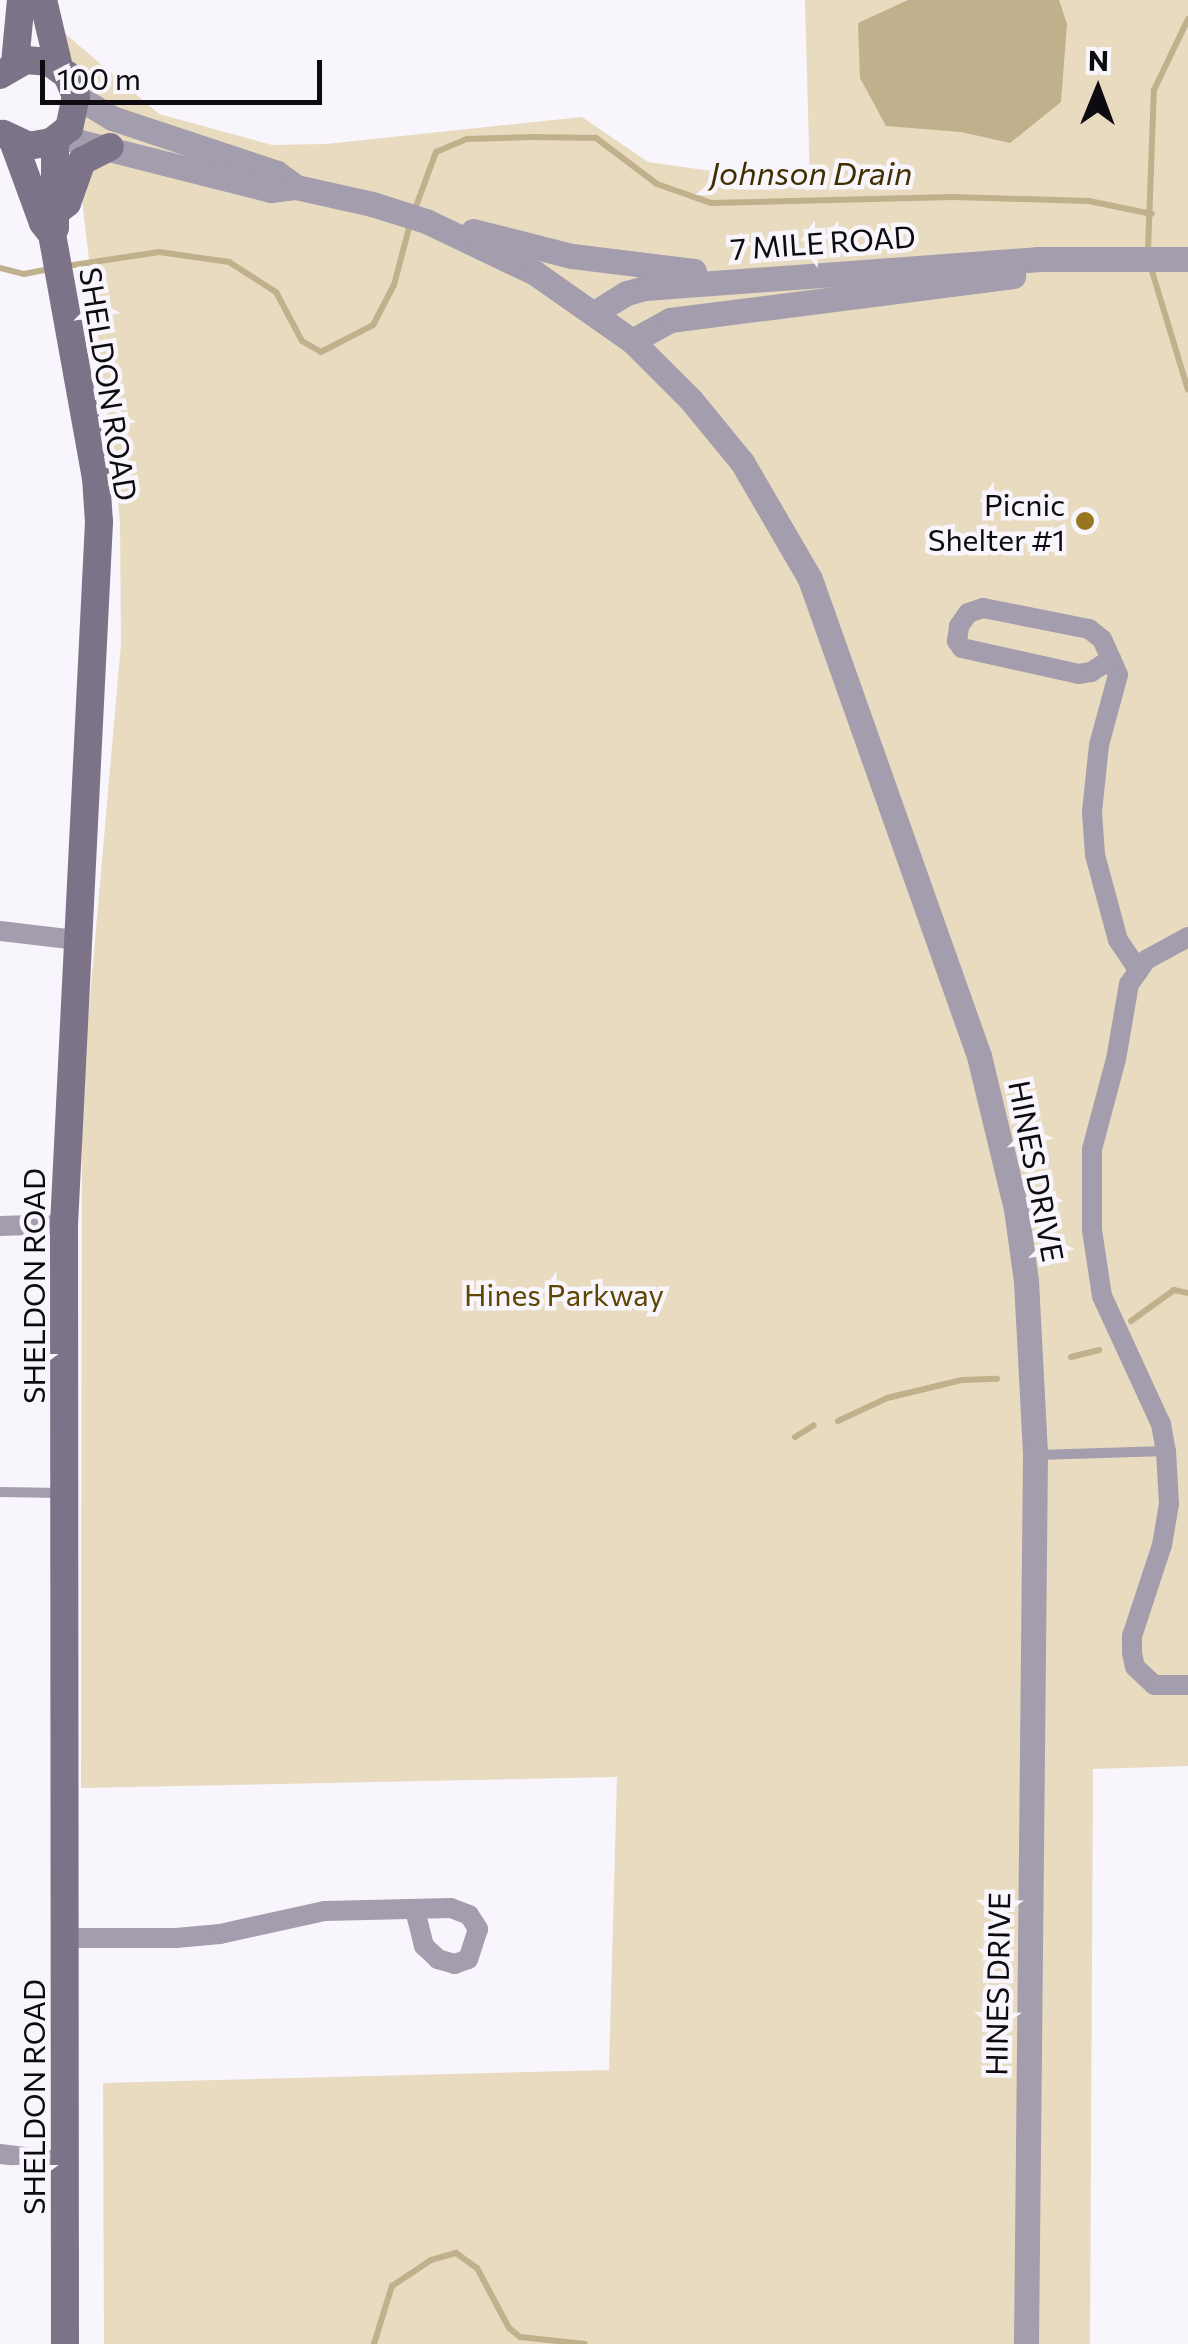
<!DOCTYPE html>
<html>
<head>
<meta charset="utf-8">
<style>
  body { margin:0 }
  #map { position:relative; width:1188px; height:2344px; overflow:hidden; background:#f8f5fc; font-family:Commissioner,sans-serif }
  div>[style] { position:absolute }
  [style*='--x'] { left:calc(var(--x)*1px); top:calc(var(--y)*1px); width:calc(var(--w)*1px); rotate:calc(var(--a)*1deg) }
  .green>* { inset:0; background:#e8dbbf }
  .water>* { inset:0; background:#c0b08b }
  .stream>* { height:6px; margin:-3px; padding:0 3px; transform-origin:3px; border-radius:3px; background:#c0b08b }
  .service>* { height:10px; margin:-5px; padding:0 5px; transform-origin:5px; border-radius:5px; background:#a49dad }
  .minor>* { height:20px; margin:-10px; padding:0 10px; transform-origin:10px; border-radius:10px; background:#a49dad }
  .tertiary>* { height:25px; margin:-12.5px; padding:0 12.5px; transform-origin:12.5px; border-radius:12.5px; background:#a49dad }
  .secondary>* { height:28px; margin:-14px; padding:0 14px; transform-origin:14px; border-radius:14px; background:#7c7389 }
  .dots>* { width:28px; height:28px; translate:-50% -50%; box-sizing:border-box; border:5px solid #f8f5fc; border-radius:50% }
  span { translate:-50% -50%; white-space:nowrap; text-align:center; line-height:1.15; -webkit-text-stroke:9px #f8f5fc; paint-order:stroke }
  .street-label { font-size:30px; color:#0d0b10 }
  .poi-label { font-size:30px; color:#0d0b10 }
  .right { translate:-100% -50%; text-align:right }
  .park-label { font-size:30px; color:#5e4702 }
  .water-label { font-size:32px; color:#412f00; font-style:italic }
  .north { position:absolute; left:1048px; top:40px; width:100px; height:100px; -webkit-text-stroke:8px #f8f5fc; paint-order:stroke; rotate:1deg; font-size:28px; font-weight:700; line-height:40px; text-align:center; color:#0d0b10 }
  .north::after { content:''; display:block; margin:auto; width:35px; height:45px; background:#0d0b10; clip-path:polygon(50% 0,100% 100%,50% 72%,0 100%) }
  .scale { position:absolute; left:40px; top:60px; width:282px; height:45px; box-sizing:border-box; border:5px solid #0d0b10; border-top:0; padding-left:12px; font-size:30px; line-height:35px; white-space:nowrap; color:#0d0b10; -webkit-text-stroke:8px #f8f5fc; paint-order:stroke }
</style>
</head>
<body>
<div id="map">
  <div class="green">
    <i style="clip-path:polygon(805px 0,1188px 0,1188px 1766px,1093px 1769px,1090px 2344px,104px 2344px,103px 2083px,609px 2070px,617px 1777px,81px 1788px,82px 1088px,121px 644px,120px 521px,62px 31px,159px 114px,272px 145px,326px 144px,582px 117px,648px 162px,810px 185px)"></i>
  </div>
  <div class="water">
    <i style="clip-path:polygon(908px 0,1059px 0,1067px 24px,1061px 102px,1010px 143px,961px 132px,886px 126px,860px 78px,858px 23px)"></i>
  </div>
  <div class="stream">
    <i style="--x:415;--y:209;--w:61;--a:-69.8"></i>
    <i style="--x:436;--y:152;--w:34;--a:-23"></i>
    <i style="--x:467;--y:139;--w:65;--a:-1.8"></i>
    <i style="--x:532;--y:137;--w:64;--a:0.9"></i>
    <i style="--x:596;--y:138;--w:76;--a:37"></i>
    <i style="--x:657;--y:184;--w:57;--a:19.4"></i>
    <i style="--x:711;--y:203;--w:242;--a:-1.4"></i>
    <i style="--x:953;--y:197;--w:136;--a:1.7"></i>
    <i style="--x:1089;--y:201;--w:64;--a:11.7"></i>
    <i style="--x:1148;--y:251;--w:161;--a:-87.9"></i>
    <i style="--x:1154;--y:90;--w:79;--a:-64.4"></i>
    <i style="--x:67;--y:266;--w:93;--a:-8.7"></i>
    <i style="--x:159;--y:252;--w:71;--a:8.1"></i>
    <i style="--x:229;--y:262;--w:56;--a:32.6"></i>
    <i style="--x:276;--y:292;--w:55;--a:62"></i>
    <i style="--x:302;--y:341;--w:22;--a:30"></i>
    <i style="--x:321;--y:352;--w:59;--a:-27.4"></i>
    <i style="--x:373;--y:325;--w:45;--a:-62.3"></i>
    <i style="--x:394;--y:285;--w:67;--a:-75.3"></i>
    <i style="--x:0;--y:268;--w:25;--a:14"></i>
    <i style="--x:24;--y:274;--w:26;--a:-11"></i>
    <i style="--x:1151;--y:268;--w:127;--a:73.1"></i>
    <i style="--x:1131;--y:1321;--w:53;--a:-35.8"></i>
    <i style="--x:1174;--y:1290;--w:14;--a:12"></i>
    <i style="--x:1071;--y:1357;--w:29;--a:-14"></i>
    <i style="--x:838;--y:1421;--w:54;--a:-25.1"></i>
    <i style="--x:887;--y:1398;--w:77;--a:-13.5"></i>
    <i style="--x:962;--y:1380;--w:35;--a:-2"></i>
    <i style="--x:795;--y:1437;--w:22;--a:-32"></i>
    <i style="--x:374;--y:2344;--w:61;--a:-72.8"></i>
    <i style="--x:392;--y:2286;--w:47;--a:-33.7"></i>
    <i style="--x:431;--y:2260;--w:26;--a:-16"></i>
    <i style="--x:456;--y:2253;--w:26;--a:36"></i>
    <i style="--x:477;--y:2268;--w:68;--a:61.9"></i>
    <i style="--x:509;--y:2328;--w:14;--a:39"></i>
    <i style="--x:520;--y:2337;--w:65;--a:6.1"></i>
  </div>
  <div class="service">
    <i style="--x:1037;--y:1455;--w:129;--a:-1.8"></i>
    <i style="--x:0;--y:1492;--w:63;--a:0.9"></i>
  </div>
  <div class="minor">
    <i style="--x:983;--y:608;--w:108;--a:11.2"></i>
    <i style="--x:1089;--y:629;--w:16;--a:38"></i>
    <i style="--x:1102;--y:639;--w:22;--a:66"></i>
    <i style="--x:1111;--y:659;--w:24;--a:147"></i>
    <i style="--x:1091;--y:672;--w:12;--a:171"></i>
    <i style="--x:1079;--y:674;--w:120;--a:-167.5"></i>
    <i style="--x:962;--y:648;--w:9;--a:-126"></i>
    <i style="--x:957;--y:641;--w:15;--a:-82"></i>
    <i style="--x:959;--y:626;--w:16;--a:-55"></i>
    <i style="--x:968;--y:613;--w:16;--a:-18"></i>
    <i style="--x:1111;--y:659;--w:17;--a:66"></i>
    <i style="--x:1118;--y:675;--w:73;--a:105.2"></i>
    <i style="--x:1099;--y:745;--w:67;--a:96"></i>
    <i style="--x:1092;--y:812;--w:43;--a:86"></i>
    <i style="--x:1095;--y:855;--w:88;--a:74.9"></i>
    <i style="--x:1118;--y:940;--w:37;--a:56"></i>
    <i style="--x:0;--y:931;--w:78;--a:6.7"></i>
    <i style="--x:1188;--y:937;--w:48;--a:151.3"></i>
    <i style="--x:1146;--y:960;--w:29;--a:125"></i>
    <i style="--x:1129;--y:984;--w:76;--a:99.8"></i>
    <i style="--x:1116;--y:1059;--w:93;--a:104.9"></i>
    <i style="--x:1092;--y:1149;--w:81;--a:90"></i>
    <i style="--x:1092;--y:1230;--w:67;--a:81.4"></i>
    <i style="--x:1102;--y:1296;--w:141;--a:65.3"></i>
    <i style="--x:1161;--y:1424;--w:27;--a:80"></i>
    <i style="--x:1166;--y:1451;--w:53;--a:86.8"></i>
    <i style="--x:1169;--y:1504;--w:42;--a:99.7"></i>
    <i style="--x:1162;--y:1545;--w:96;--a:108.2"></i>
    <i style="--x:1132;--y:1636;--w:17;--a:90"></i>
    <i style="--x:1132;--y:1653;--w:14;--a:78"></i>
    <i style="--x:1135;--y:1667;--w:26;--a:43"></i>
    <i style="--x:1154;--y:1685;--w:34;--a:0"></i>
    <i style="--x:0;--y:1226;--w:64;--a:-1.8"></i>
    <i style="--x:64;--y:1938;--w:112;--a:0"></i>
    <i style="--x:176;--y:1938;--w:44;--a:-5.2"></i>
    <i style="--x:220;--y:1934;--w:107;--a:-12.4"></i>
    <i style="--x:325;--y:1911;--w:126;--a:-1.4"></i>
    <i style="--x:451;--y:1908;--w:19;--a:21"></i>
    <i style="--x:469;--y:1915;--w:17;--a:57"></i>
    <i style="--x:478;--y:1929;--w:32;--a:108"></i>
    <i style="--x:468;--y:1959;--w:14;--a:159"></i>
    <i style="--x:455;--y:1964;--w:18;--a:-164"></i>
    <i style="--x:438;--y:1959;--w:19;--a:-137"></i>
    <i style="--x:424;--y:1946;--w:37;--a:-104"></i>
    <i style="--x:0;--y:2154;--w:66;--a:6.9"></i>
  </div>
  <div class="tertiary">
    <i style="--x:76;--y:96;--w:42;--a:31.4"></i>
    <i style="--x:112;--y:118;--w:174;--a:18.4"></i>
    <i style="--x:277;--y:173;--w:24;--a:36"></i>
    <i style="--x:61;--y:137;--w:217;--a:14.2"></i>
    <i style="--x:271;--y:190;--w:25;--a:-7"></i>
    <i style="--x:296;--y:187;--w:78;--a:12.6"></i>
    <i style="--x:372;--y:204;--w:57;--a:17.5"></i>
    <i style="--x:426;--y:221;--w:121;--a:25.5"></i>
    <i style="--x:535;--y:273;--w:118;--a:35"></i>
    <i style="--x:632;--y:341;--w:83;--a:45"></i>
    <i style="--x:691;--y:400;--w:80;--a:50.6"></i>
    <i style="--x:742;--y:462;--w:135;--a:59.8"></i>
    <i style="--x:810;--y:579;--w:506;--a:70.49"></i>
    <i style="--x:979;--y:1056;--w:157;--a:76.4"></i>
    <i style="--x:1016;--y:1209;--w:73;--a:82.1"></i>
    <i style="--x:1026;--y:1281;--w:174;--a:87"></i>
    <i style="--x:1035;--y:1455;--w:889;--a:90.58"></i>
    <i style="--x:473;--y:231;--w:102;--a:14.2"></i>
    <i style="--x:572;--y:256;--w:123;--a:7"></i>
    <i style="--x:596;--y:312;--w:36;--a:-32"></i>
    <i style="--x:627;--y:293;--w:19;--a:-16"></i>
    <i style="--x:645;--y:288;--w:393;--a:-4.2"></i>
    <i style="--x:1037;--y:259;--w:151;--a:0"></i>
    <i style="--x:632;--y:341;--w:43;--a:-28.9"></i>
    <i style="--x:670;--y:320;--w:346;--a:-7.3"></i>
  </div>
  <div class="secondary">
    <i style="--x:43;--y:0;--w:69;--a:76.6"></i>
    <i style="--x:15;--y:63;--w:63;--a:-84.6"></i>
    <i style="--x:0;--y:75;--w:30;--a:-30"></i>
    <i style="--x:26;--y:60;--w:23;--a:5"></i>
    <i style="--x:49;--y:62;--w:22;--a:36"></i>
    <i style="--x:67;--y:75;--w:23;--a:67"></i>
    <i style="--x:76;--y:96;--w:33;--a:102"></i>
    <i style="--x:69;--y:128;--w:23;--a:142"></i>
    <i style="--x:51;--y:142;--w:22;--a:170"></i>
    <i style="--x:29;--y:146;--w:29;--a:-155"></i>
    <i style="--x:13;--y:141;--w:87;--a:69.9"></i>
    <i style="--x:43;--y:223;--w:14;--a:51"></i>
    <i style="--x:52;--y:234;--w:248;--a:79.8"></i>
    <i style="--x:96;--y:478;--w:44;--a:86.1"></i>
    <i style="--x:99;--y:522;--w:703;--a:92.85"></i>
    <i style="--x:64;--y:1224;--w:1120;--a:89.95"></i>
    <i style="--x:57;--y:211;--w:13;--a:-39"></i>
    <i style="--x:67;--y:203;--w:45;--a:-70.3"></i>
    <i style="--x:82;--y:161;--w:31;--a:-27"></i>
    <i style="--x:55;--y:228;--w:88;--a:-90"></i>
  </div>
  <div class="dots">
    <i style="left:1085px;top:521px;background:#97761f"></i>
  </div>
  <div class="street-label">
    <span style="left:823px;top:242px;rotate:-4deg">7 MILE ROAD</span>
    <span style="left:109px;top:384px;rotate:81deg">SHELDON ROAD</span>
    <span style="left:1037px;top:1171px;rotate:79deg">HINES DRIVE</span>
    <span style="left:33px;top:1286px;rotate:-90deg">SHELDON ROAD</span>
    <span style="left:997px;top:1984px;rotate:-89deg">HINES DRIVE</span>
    <span style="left:33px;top:2097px;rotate:-90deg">SHELDON ROAD</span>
  </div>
  <div class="poi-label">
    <span class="right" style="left:1065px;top:521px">Picnic<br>Shelter #1</span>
  </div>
  <div class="park-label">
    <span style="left:564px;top:1294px">Hines Parkway</span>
  </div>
  <div class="water-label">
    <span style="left:811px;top:172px">Johnson Drain</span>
  </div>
  <div class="north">N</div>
  <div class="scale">100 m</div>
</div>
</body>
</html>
